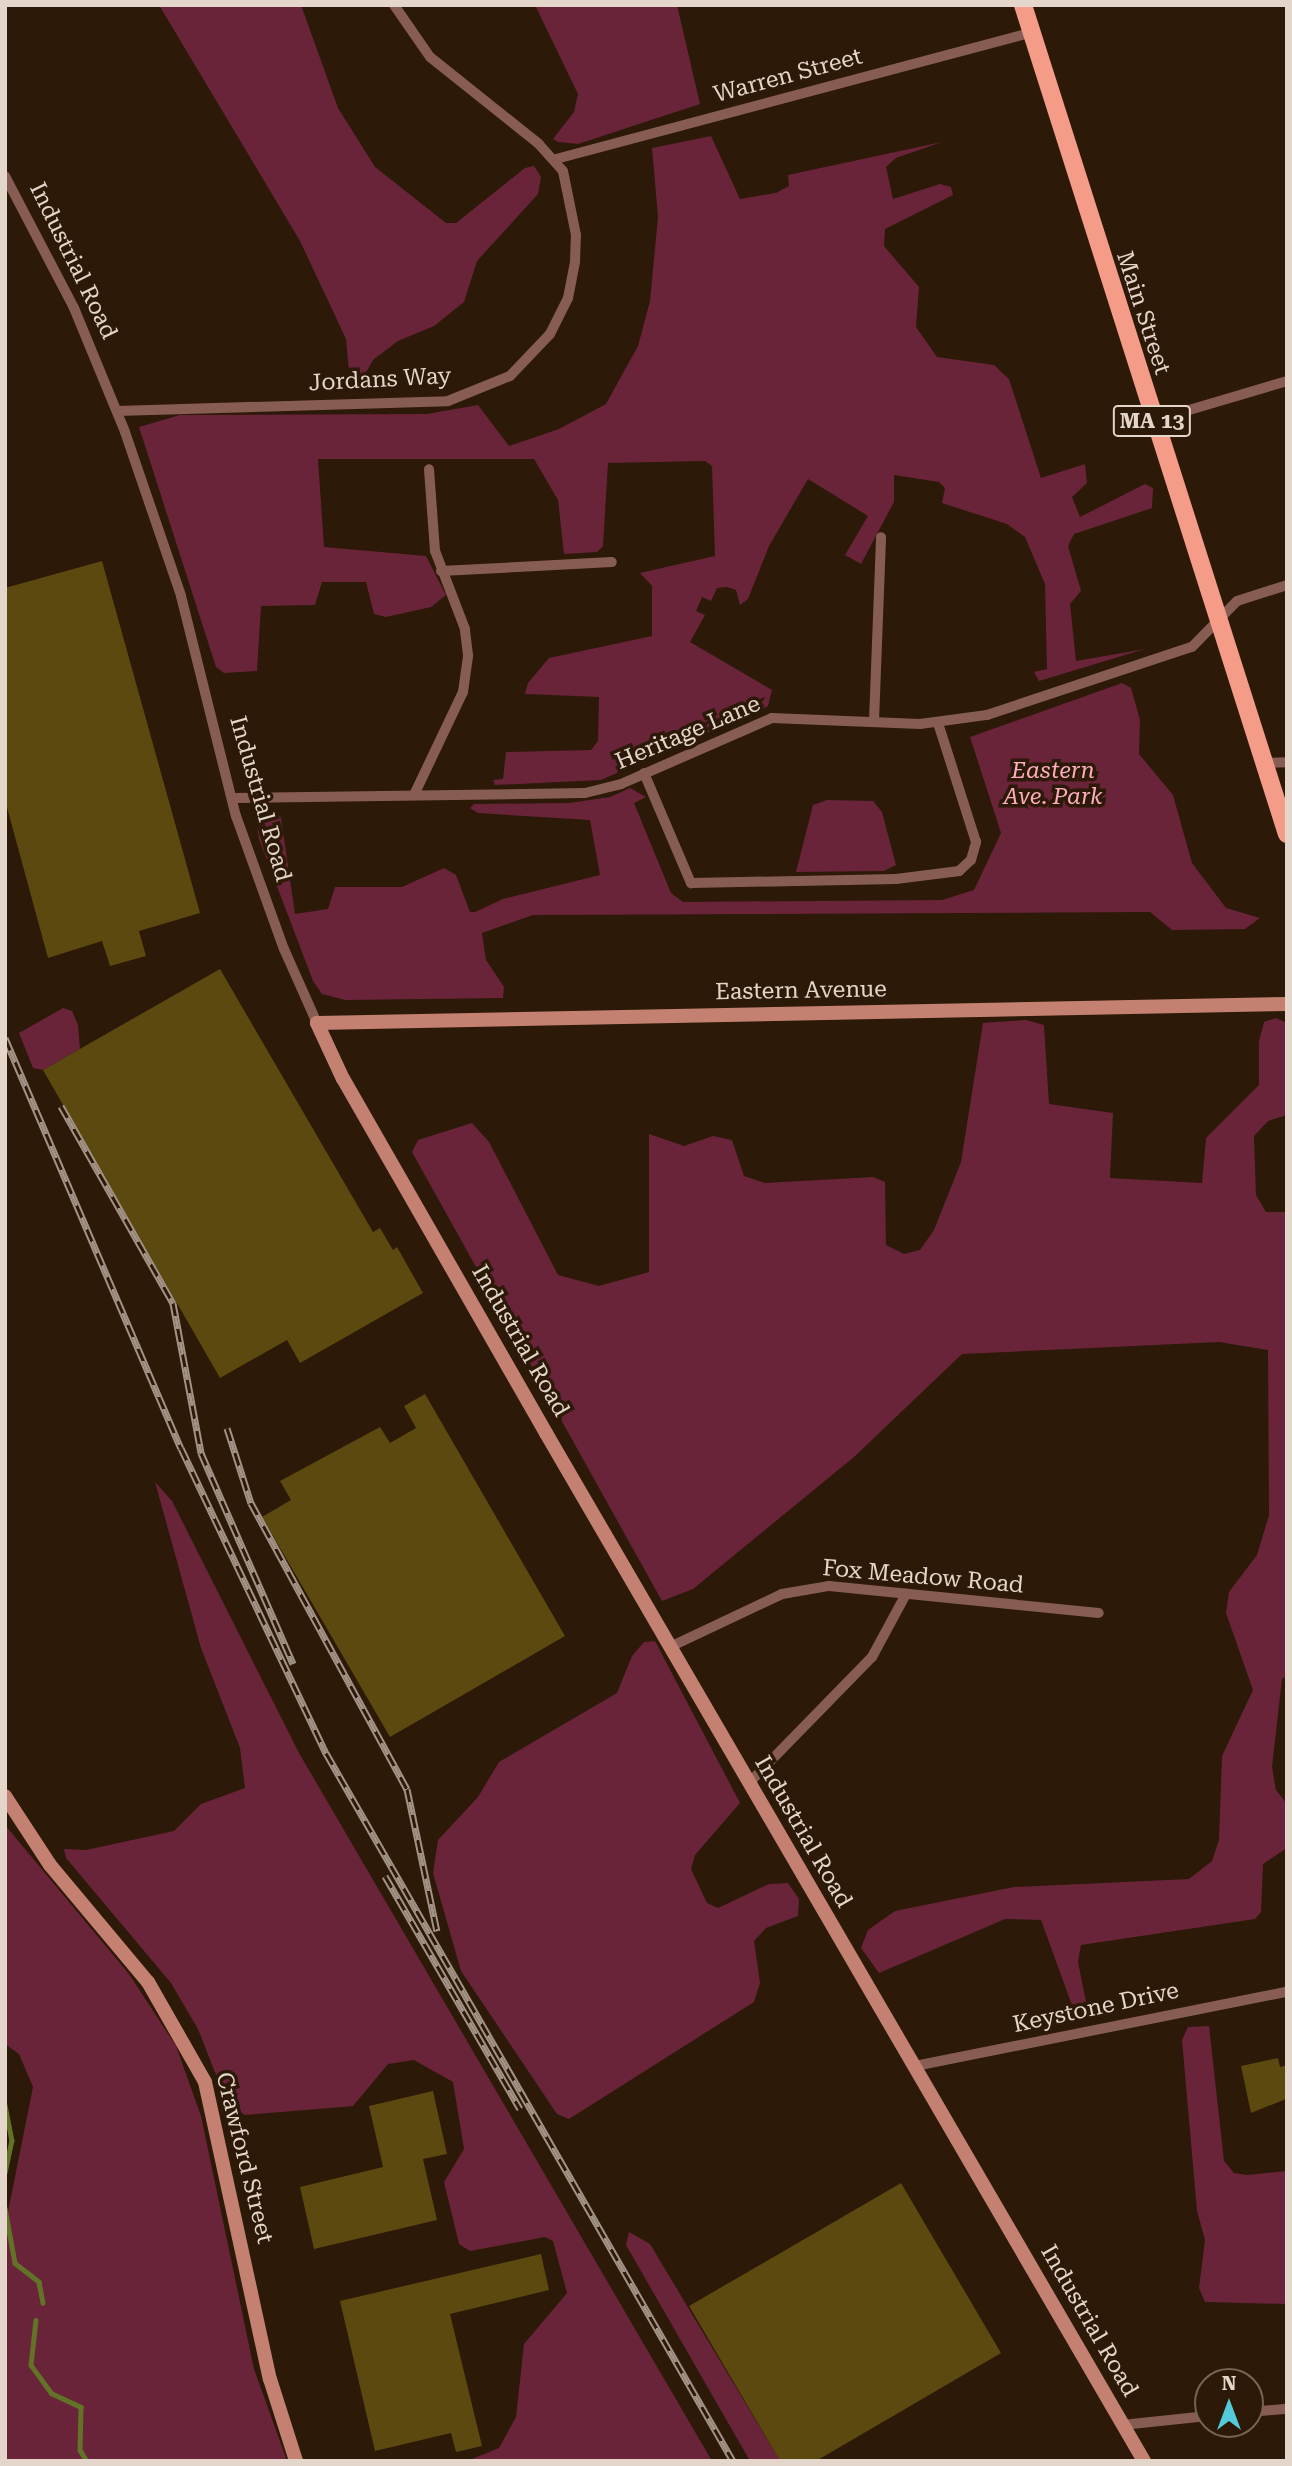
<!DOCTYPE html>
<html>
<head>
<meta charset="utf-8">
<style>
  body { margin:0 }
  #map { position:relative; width:1292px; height:2466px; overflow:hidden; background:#2c1907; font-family:"Roboto Serif",serif }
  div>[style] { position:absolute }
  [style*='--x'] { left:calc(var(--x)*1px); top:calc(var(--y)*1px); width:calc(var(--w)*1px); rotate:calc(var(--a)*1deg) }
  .green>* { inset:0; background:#692439 }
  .stream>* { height:4.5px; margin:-2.25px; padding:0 2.25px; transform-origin:2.25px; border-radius:2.25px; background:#627226 }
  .building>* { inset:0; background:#5b490f }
  .street>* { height:10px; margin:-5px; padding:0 5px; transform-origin:5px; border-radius:5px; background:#875d53 }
  .secondary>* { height:14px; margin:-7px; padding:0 7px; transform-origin:7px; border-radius:7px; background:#c48171 }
  .primary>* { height:18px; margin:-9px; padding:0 9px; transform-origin:9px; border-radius:9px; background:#f49c88 }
  .rail>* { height:7px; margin-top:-3.5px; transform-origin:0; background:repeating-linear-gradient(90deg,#2c1907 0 13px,#a39386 0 26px); box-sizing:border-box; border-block:2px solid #a39386 }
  span { translate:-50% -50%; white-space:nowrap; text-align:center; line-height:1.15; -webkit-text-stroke:7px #2c1907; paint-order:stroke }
  .shield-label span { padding:2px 5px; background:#2c1907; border:2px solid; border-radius:5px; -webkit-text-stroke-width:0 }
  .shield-label { font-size:21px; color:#e4d6cb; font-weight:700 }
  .street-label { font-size:23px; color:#e4d6cb }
  .park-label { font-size:23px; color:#fcadbf; font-style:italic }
  .frame { position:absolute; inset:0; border:7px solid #e4d6cb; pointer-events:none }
  .north { position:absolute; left:1194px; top:2368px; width:70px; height:70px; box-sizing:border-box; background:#2c1907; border:2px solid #766555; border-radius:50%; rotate:0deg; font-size:19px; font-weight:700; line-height:28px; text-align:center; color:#e4d6cb }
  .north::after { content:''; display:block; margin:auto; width:24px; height:32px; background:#53cbda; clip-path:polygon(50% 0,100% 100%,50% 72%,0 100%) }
</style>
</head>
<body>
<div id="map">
  <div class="green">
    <i style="clip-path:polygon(159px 5px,301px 5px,338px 108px,375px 167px,446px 223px,456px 223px,525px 168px,534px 166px,541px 177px,538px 194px,477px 261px,464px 302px,434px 326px,398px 341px,373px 360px,361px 381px,350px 383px,346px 339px,300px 241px)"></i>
    <i style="clip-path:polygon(535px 5px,677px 5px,700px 104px,578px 144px,558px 142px,553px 139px,574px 112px,578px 94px)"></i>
    <i style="clip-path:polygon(711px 136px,740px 199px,776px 193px,789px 186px,788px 175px,942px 142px,896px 158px,886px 167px,893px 199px,940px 184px,951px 187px,953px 195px,885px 229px,884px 246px,919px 287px,916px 327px,937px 357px,994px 365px,1009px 379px,1041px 478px,1085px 464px,1087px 483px,1072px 497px,1080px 517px,1145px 484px,1153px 488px,1152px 508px,1074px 534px,1068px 546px,1081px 591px,1070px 604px,1076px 661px,1145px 649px,1039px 681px,1034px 672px,1047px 669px,1045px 584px,1025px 537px,1007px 524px,942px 503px,945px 488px,939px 482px,894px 475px,894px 502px,861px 564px,845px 555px,868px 516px,808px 479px,769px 546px,748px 599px,740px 605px,736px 590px,727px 587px,717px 588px,711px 601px,702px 597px,696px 611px,705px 615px,690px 642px,772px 690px,768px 706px,601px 780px,495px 785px,493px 780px,503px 779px,506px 752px,591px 750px,598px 741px,599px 697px,525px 694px,528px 683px,549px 658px,652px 636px,652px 586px,640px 573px,715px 556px,712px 466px,705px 461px,608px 463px,603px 546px,597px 552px,564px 554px,558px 500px,534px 459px,318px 459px,324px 547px,426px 556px,446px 595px,431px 607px,386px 617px,374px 614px,366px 582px,322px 582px,315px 605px,261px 606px,257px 671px,224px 673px,216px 667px,139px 427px,180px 415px,427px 414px,478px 405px,509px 446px,559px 429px,606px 404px,638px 346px,650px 301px,658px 217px,652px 148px)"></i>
    <i style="clip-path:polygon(1122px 683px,1131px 688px,1140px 720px,1139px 754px,1173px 795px,1192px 863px,1226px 908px,1260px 918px,1245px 929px,1172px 930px,1150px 912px,533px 915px,482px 933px,486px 960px,504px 987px,503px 998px,345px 1000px,322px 994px,313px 981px,259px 839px,256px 818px,274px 810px,281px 818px,295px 914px,328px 909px,335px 887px,402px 887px,444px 868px,456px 875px,470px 912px,475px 912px,503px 899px,600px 875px,590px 820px,478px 813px,470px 808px,474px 804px,569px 803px,610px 797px,630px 788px,646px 797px,634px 803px,671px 893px,683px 902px,942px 900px,974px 890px,1001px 833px,970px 737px)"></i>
    <i style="clip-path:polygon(827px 800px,873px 801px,882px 812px,896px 865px,884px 871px,796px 872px,813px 805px)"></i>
    <i style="clip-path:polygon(63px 1008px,72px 1011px,78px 1025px,80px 1049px,43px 1070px,33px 1068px,19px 1033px)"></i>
    <i style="clip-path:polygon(1276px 1018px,1287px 1023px,1287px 1115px,1268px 1121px,1254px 1136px,1256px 1195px,1266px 1212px,1287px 1212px,1287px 1676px,1282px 1679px,1272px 1767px,1276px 1790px,1287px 1804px,1287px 1848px,1263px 1864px,1261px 1912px,1255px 1919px,1081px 1945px,1078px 1962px,1087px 2007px,1082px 2011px,1073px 2008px,1041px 1920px,1005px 1919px,879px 1973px,861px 1948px,868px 1930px,895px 1911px,1014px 1887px,1189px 1879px,1212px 1861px,1219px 1840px,1222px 1756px,1253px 1690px,1226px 1613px,1229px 1592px,1257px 1555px,1269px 1515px,1268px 1350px,1219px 1342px,962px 1354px,854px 1457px,693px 1589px,662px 1601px,412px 1152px,418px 1140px,472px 1123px,489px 1142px,558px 1275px,599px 1286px,649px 1272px,649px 1134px,684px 1146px,713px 1136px,732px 1140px,744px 1176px,765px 1183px,873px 1177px,885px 1182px,886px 1245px,904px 1254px,920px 1250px,934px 1230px,961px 1162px,983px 1023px,1026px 1020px,1044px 1025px,1049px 1104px,1113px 1113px,1110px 1178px,1202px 1183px,1206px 1138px,1259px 1085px,1259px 1041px,1264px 1022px)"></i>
    <i style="clip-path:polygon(155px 1482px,172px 1501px,299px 1753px,712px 2461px,467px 2461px,499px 2448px,516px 2417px,524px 2344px,567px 2293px,553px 2241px,545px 2237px,470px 2251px,459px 2244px,444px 2182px,464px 2149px,453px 2082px,414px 2060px,388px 2064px,353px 2106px,245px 2115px,227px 2103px,198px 2029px,171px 1983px,66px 1858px,64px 1849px,86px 1850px,174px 1831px,201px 1804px,245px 1788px,240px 1748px,201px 1648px)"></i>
    <i style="clip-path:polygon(655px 1641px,740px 1803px,695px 1855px,691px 1869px,707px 1903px,718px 1908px,769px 1884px,788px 1883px,799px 1899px,798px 1916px,766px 1928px,754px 1941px,760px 1983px,754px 2002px,569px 2119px,557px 2114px,461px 1971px,433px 1873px,438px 1840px,478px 1797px,499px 1762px,617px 1693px,632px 1656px,644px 1642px)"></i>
    <i style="clip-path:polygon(5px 1825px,129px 1974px,176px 2046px,201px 2116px,254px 2369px,287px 2461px,5px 2461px,5px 2227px,33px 2087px,19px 2054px,5px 2044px)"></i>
    <i style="clip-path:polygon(1209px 2026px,1224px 2161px,1234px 2173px,1247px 2175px,1287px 2171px,1287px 2304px,1205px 2302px,1199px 2288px,1205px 2240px,1197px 2211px,1182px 2040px,1188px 2027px)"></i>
    <i style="clip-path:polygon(629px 2232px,650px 2244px,780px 2461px,750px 2461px,626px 2245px)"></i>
  </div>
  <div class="stream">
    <i style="--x:5;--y:2105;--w:36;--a:79"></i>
    <i style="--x:12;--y:2140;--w:33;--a:102"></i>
    <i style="--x:5;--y:2208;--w:56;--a:79.7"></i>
    <i style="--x:15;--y:2263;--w:31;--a:38"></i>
    <i style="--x:39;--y:2282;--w:21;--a:79"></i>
    <i style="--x:36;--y:2320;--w:45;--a:96.3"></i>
    <i style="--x:31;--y:2365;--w:34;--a:54"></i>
    <i style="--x:51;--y:2393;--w:33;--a:25"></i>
    <i style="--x:81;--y:2407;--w:43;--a:91.3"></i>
    <i style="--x:80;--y:2450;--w:13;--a:58"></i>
  </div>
  <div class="building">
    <i style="clip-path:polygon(102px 561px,200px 913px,139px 931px,146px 956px,110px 966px,102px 941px,48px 958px,5px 800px,5px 588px)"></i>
    <i style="clip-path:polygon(220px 969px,373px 1232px,380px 1228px,393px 1250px,397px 1247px,423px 1293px,300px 1363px,287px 1340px,220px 1378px,43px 1070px)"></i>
    <i style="clip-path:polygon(425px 1394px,565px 1636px,390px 1737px,262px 1517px,291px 1500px,280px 1481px,380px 1427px,390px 1443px,416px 1428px,404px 1406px)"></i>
    <i style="clip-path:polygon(1278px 2058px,1280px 2067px,1287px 2065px,1286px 2099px,1251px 2113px,1241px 2066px)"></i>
    <i style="clip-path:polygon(433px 2091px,447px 2154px,423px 2159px,437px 2220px,314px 2249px,300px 2187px,383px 2167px,369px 2106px)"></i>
    <i style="clip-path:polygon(901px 2183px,1001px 2353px,816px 2461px,780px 2461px,689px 2306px)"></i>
    <i style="clip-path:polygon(541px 2254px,549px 2290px,450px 2314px,482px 2446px,456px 2452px,451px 2433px,375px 2451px,340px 2301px)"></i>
  </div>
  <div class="street">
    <i style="--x:556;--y:159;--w:490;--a:-14.9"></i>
    <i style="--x:5;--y:176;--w:149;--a:62.4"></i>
    <i style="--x:74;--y:308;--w:134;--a:67.6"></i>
    <i style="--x:125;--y:432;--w:173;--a:71.1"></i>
    <i style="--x:181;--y:596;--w:227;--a:76"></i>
    <i style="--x:236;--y:816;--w:141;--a:70.2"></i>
    <i style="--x:284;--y:949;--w:81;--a:66"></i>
    <i style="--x:117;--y:411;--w:331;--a:-1.7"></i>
    <i style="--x:448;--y:401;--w:67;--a:-22"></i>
    <i style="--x:510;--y:376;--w:58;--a:-46.4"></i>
    <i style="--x:550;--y:334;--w:40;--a:-63.4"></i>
    <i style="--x:568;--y:298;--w:38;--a:-79"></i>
    <i style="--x:575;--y:261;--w:26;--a:-88"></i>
    <i style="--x:576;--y:235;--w:65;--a:-101.5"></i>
    <i style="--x:563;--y:171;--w:36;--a:-132"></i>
    <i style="--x:539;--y:144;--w:139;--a:-141.4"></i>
    <i style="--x:430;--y:57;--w:63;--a:-124.7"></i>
    <i style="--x:1152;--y:421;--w:141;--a:-16.5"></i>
    <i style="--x:441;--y:571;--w:171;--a:-3"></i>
    <i style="--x:874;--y:721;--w:184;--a:-87.8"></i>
    <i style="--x:1264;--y:763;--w:23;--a:-2"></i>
    <i style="--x:644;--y:773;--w:120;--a:66.9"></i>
    <i style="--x:691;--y:883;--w:205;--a:-1.1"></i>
    <i style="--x:896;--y:879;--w:64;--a:-7.2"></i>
    <i style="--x:959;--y:871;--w:16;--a:-43"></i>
    <i style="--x:971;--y:860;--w:19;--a:-74"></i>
    <i style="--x:976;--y:842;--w:125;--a:-107.7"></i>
    <i style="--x:414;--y:795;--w:114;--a:-64.6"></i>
    <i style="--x:463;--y:692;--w:37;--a:-82"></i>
    <i style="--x:468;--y:655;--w:26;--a:-97"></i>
    <i style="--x:465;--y:629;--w:84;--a:-111"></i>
    <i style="--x:435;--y:551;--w:82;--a:-94.2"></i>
    <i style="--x:234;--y:798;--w:351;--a:-0.8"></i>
    <i style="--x:585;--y:793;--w:37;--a:-14"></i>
    <i style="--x:621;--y:784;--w:165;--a:-23.6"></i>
    <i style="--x:772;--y:718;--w:148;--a:2.3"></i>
    <i style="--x:920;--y:724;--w:68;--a:-7.7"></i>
    <i style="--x:987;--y:715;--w:216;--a:-18.4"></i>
    <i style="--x:1192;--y:647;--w:64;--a:-45.6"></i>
    <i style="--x:1237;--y:601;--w:52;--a:-17.7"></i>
    <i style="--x:672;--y:1646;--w:122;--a:-25.3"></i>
    <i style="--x:782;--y:1594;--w:48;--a:-9.7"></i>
    <i style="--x:829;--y:1586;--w:271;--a:5.7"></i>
    <i style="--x:749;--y:1783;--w:176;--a:-45.7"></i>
    <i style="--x:872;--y:1657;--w:72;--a:-61.6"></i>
    <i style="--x:915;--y:2066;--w:379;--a:-11.3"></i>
    <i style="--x:1250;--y:2412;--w:37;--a:-5"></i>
    <i style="--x:1122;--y:2425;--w:86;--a:-6"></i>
  </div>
  <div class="secondary">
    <i style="--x:5;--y:1796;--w:82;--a:56.9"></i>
    <i style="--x:50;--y:1865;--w:153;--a:50.1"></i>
    <i style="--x:148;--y:1982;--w:115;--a:60.3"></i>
    <i style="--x:205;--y:2082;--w:304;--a:77.7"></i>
    <i style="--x:270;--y:2379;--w:86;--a:72.4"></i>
    <i style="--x:1144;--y:2461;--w:1189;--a:-120.19"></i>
    <i style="--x:546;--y:1433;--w:408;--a:-119.8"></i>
    <i style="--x:343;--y:1079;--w:62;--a:-114.9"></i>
    <i style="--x:317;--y:1023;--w:970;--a:-1.12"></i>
  </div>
  <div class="primary">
    <i style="--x:1023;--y:5;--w:870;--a:72.34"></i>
  </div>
  <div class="rail">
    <i style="--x:5;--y:1038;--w:446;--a:66.8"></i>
    <i style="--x:181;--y:1448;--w:338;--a:64.6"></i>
    <i style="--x:326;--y:1753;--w:817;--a:60.11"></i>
    <i style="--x:61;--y:1106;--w:227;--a:60.4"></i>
    <i style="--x:173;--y:1303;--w:153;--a:79.4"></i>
    <i style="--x:201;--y:1453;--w:230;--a:66.4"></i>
    <i style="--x:227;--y:1428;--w:79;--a:72.3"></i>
    <i style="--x:251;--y:1503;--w:326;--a:61.4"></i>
    <i style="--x:407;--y:1789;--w:145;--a:78.1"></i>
    <i style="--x:385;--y:1876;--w:269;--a:59.9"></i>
  </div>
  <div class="shield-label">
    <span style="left:1152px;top:421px">MA 13</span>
  </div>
  <div class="street-label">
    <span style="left:788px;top:76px;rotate:-15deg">Warren Street</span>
    <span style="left:73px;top:261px;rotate:64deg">Industrial Road</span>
    <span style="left:1143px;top:313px;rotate:72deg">Main Street</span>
    <span style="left:380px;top:380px;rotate:-3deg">Jordans Way</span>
    <span style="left:688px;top:733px;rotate:-23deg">Heritage Lane</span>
    <span style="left:260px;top:799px;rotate:74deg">Industrial Road</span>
    <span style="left:801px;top:991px;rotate:-1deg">Eastern Avenue</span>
    <span style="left:520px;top:1341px;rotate:60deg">Industrial Road</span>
    <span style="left:923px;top:1577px;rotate:5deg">Fox Meadow Road</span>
    <span style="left:803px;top:1832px;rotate:60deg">Industrial Road</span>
    <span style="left:1096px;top:2008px;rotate:-12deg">Keystone Drive</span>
    <span style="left:244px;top:2158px;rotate:76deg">Crawford Street</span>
    <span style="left:1089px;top:2321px;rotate:60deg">Industrial Road</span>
  </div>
  <div class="park-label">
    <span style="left:1053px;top:784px">Eastern<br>Ave. Park</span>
  </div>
  <div class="frame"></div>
  <div class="north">N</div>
</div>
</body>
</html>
